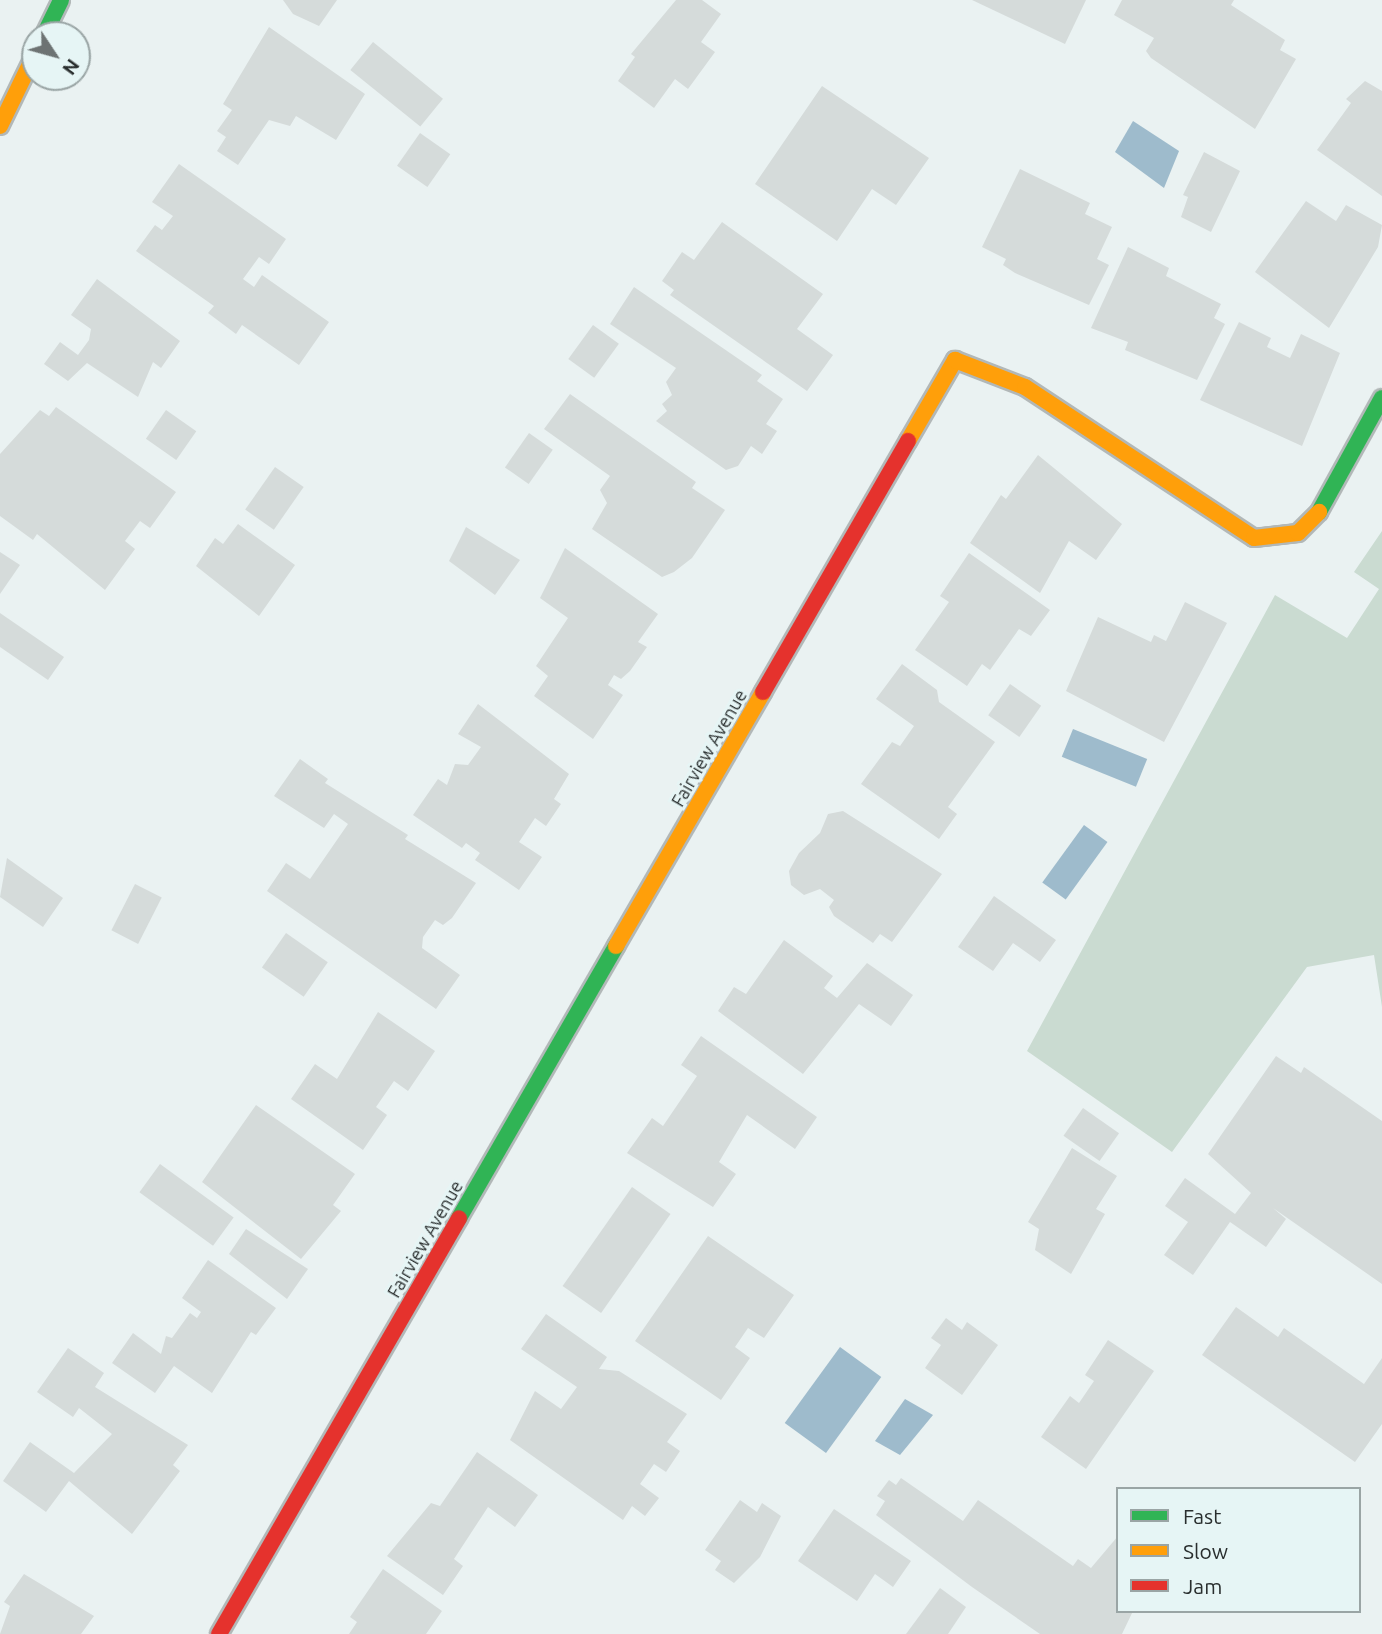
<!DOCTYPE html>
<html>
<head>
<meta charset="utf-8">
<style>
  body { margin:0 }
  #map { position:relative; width:1382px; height:1634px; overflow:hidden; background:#eaf2f2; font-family:Ubuntu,sans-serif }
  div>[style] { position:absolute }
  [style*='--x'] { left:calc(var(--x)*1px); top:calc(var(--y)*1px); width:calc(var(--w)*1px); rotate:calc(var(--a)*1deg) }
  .green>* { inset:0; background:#cadbd1 }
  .water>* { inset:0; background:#9ebbcc; transform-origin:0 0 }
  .building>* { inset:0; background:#d5dbda; transform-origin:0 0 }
  .roads { filter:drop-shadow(2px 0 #b2b8b8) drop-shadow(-2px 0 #b2b8b8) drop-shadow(0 2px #b2b8b8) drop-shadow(0 -2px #b2b8b8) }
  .fast>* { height:16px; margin:-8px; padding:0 8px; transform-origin:8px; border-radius:8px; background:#30b455 }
  .slow>* { height:16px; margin:-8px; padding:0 8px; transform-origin:8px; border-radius:8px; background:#ff9f0a }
  .jam>* { height:16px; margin:-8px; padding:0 8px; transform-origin:8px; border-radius:8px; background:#e5322d }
  span { translate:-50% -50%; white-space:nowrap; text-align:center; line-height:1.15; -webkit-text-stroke:6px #e6f5f5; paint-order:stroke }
  .street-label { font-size:18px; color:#292e2e }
  .legend { position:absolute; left:1116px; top:1487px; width:245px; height:126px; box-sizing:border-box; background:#e6f5f5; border:2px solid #9aa5a5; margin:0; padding:9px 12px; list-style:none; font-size:21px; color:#292e2e }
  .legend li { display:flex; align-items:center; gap:14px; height:35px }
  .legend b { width:35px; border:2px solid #9aa5a5 }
  .north { position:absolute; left:21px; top:21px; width:70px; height:70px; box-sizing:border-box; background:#e6f5f5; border:2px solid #9aa5a5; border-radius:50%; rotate:126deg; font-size:19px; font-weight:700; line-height:28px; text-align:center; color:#292e2e }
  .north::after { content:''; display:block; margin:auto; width:24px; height:32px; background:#6d7373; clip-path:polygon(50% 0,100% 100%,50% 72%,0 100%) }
</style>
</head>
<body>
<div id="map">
  <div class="green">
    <i style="clip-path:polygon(1382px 531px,1382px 1007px,1374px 955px,1307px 967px,1172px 1152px,1027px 1051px,1275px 595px,1347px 638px,1379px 589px,1354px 572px)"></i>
  </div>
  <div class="water">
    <i style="clip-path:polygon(1133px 121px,1179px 151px,1164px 188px,1115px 152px)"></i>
    <i style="left:1073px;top:729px;width:80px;height:30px;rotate:22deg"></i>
    <i style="left:1084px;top:825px;width:29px;height:71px;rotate:36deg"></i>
    <i style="left:840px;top:1347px;width:51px;height:94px;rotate:36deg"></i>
    <i style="clip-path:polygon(905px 1399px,933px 1415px,900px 1455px,875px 1441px)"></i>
  </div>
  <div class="building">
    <i style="clip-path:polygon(283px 0,337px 0,319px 26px,293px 14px)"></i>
    <i style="clip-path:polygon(676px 0,702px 0,721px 14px,701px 42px,715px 52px,688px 89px,675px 79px,654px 108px,618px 81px,635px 57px,631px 54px)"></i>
    <i style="clip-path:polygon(972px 0,1086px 0,1065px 44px)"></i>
    <i style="clip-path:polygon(1122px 0,1234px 0,1231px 5px,1285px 40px,1280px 50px,1296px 59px,1255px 129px,1151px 58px,1146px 51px,1154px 38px,1114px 15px)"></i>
    <i style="clip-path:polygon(269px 27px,365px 94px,336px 140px,296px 116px,290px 126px,269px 120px,238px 165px,217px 151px,226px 137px,217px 131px,232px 110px,223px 104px)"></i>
    <i style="left:373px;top:42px;width:90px;height:36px;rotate:39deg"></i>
    <i style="clip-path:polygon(1365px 81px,1382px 91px,1382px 196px,1317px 150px,1351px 103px,1346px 99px)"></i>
    <i style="clip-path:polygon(822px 86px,929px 158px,896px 205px,872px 189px,837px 241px,755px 184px)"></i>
    <i style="left:420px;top:133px;width:37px;height:40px;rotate:35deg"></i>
    <i style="clip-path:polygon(1204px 152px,1240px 171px,1211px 232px,1181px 217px,1188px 197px,1183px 195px)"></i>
    <i style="clip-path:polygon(179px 164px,286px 239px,269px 264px,259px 257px,243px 279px,254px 287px,262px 275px,329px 322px,299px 365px,242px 325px,236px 334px,208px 313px,214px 306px,136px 251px,155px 225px,162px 230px,173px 216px,152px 202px)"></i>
    <i style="clip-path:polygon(1020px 169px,1090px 203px,1085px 214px,1112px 227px,1097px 259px,1109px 265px,1089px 305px,1015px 273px,1003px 265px,1006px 259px,982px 247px)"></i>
    <i style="clip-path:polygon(1306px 201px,1336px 221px,1346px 205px,1382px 225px,1378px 247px,1329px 328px,1255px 272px)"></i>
    <i style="clip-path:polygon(722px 222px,823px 294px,797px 329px,833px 355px,807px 391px,670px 295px,674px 290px,662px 281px,682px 252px,694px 260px)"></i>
    <i style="clip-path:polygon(1128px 247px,1169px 268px,1166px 276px,1221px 304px,1214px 318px,1225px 324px,1197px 380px,1125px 350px,1128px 342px,1091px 328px)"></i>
    <i style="clip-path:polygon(97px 279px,180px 341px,161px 368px,153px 362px,138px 397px,87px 363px,68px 381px,44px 364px,60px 342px,78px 355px,89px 340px,91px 329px,71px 315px)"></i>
    <i style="clip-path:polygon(634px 287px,762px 375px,757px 381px,783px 399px,766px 424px,777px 431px,762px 454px,751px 446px,738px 466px,726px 470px,656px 421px,667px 411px,662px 404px,672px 395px,666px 382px,676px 368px,610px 324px)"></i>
    <i style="clip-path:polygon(1239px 322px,1271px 338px,1267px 347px,1290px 358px,1301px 334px,1340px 353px,1302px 446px,1200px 400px)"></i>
    <i style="left:593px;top:325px;width:32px;height:42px;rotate:36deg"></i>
    <i style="clip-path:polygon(570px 394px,696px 482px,692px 488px,725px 510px,692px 558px,674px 572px,662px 577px,592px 529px,607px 503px,600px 490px,610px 476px,544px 429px)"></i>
    <i style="clip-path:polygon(56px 407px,176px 492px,150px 528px,140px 521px,125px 541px,135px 549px,105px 590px,37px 534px,33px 540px,0 516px,0 454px,40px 410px,49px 416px)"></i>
    <i style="left:166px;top:410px;width:37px;height:35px;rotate:35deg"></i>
    <i style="left:529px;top:433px;width:29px;height:42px;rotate:35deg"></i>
    <i style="clip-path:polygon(1038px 455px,1122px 524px,1096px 560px,1069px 541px,1040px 593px,970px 543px,1001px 495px,1006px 499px)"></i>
    <i style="left:275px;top:467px;width:35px;height:52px;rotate:35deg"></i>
    <i style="clip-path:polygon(238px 524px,295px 565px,259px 616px,196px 566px,215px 538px,223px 544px)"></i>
    <i style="clip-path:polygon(466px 527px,520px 560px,495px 595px,449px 561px)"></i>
    <i style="clip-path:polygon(565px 548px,658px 614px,638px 642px,647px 647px,630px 671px,621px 679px,614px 675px,608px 685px,623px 695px,593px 739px,534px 696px,548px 676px,536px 666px,568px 618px,540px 598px)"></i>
    <i style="clip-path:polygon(0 552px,20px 565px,0 594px)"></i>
    <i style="clip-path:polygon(969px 553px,1050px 610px,1031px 636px,1019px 629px,990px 670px,982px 664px,967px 686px,915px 650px,949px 602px,940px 596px)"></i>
    <i style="clip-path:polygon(1185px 602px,1227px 623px,1164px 742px,1066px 691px,1098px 617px,1151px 642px,1154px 635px,1166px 641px)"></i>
    <i style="clip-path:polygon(0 613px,64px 657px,48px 680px,0 647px)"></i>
    <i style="clip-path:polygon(902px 664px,937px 690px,939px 702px,995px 742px,948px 807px,957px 814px,939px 839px,861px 784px,892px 742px,900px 746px,914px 726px,876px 699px)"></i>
    <i style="left:1010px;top:684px;width:38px;height:38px;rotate:35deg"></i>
    <i style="clip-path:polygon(478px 704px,569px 774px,554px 799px,561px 804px,546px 826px,535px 818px,519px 842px,542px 857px,519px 890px,475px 860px,480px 853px,466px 843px,462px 848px,413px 815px,438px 779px,447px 785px,455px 764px,468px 765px,481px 747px,458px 734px)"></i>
    <i style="clip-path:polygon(300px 759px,328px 779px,325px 783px,408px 835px,405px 839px,476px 883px,452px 918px,443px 925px,435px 920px,423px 937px,422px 948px,460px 975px,436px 1009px,267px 891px,286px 863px,310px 879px,348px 824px,334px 814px,324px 828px,274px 796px)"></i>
    <i style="clip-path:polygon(843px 811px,942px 874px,892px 942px,880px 934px,873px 943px,834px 916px,829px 907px,834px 900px,820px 889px,804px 895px,791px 885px,789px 871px,799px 853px,820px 833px,828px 814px)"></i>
    <i style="clip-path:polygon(7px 858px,63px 898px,43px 927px,0 897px)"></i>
    <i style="left:135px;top:884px;width:30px;height:52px;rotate:27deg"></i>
    <i style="clip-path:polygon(994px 896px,1056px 940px,1040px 962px,1013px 943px,993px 971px,958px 947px)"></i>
    <i style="left:286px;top:933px;width:51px;height:42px;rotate:35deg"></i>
    <i style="clip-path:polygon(784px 940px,833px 976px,824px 988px,837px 998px,867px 963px,913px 995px,891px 1026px,859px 1004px,803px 1074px,718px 1011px,734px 987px,746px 994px)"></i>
    <i style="clip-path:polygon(378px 1012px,435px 1051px,408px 1091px,394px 1081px,376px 1107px,387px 1115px,363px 1150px,291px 1099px,315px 1064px,337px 1079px)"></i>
    <i style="clip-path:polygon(701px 1036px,817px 1117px,795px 1149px,747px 1115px,719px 1162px,736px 1174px,713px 1207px,627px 1153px,652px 1118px,663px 1126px,697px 1076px,681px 1065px)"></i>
    <i style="clip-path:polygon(1276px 1056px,1301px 1073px,1304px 1067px,1382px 1121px,1382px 1284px,1273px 1208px,1286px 1219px,1266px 1247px,1230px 1222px,1193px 1275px,1164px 1255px,1188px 1222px,1165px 1206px,1185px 1178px,1235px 1214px,1251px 1193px,1208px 1154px)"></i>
    <i style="clip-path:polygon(256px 1105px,355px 1174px,333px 1205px,341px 1211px,301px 1259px,202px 1182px)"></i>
    <i style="left:1083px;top:1108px;width:44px;height:34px;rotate:35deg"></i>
    <i style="clip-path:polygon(1072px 1148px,1117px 1176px,1096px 1209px,1105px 1214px,1071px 1274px,1035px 1250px,1039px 1229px,1028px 1222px)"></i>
    <i style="left:160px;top:1164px;width:91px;height:35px;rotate:36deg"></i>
    <i style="left:632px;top:1187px;width:47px;height:121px;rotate:35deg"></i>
    <i style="clip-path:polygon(246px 1229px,308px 1269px,287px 1299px,229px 1254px)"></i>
    <i style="clip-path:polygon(708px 1236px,794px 1295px,764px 1338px,748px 1328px,735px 1347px,750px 1358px,721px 1400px,635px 1341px)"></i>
    <i style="clip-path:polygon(208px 1260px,276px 1308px,256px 1335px,251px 1332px,212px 1393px,174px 1366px,155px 1393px,112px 1363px,133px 1333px,161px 1354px,166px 1336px,172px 1338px,190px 1313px,197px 1318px,201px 1312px,182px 1298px)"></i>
    <i style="clip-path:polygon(1236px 1307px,1278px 1337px,1284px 1328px,1364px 1384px,1382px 1358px,1382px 1424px,1355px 1462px,1202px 1355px)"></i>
    <i style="clip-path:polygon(546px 1314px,607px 1357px,599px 1369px,619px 1371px,687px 1414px,667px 1442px,680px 1451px,666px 1472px,654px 1464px,640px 1484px,659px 1498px,645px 1516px,632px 1506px,623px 1520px,510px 1440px,535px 1391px,561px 1409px,577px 1387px,521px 1349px)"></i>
    <i style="clip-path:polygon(946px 1318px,962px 1330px,967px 1322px,998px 1345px,962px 1395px,925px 1368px,941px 1345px,931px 1338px)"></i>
    <i style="clip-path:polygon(1108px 1340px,1154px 1371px,1086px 1469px,1041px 1437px,1070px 1396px,1079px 1403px,1094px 1381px,1085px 1375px)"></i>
    <i style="clip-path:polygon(68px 1348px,104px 1373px,95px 1387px,188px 1445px,173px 1465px,180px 1471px,132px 1534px,69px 1481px,46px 1512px,3px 1481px,30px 1442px,74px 1473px,112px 1434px,79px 1408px,73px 1417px,37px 1392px)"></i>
    <i style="clip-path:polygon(477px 1452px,538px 1495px,515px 1527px,488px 1507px,454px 1559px,463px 1566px,443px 1595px,387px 1556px,431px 1503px,440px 1506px)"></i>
    <i style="clip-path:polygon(901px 1478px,963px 1521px,978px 1500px,1073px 1566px,1078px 1559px,1091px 1568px,1118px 1536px,1118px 1611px,1133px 1611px,1122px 1634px,1040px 1634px,972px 1587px,876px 1515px,885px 1501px,877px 1496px,889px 1480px,896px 1485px)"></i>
    <i style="clip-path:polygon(740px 1500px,757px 1512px,762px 1503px,781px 1516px,760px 1557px,734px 1583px,715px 1570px,721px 1561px,705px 1550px)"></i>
    <i style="clip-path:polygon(834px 1509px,911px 1561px,893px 1587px,875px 1574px,857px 1601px,798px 1561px)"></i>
    <i style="clip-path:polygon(383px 1569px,442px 1611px,426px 1634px,349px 1634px,357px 1622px,350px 1617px)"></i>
    <i style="clip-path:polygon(24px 1574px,94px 1616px,81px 1634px,0 1634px,10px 1606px,4px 1602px)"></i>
    <i style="clip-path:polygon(940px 1588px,966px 1607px,948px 1634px,906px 1634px)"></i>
  </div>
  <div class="roads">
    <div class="fast">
      <i style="--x:44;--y:35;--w:39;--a:-64"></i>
      <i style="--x:1319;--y:512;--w:130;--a:-61.1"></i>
      <i style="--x:459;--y:1218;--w:314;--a:-60"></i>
    </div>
    <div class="slow">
      <i style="--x:0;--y:126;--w:80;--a:-64.1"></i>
      <i style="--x:908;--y:441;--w:94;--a:-59.9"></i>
      <i style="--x:955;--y:360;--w:75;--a:21.1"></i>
      <i style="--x:1025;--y:387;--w:274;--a:33.4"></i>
      <i style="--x:1254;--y:538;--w:44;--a:-6.5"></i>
      <i style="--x:1298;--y:533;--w:30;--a:-45"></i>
      <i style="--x:616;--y:946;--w:293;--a:-59.9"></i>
    </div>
    <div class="jam">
      <i style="--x:763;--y:692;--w:290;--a:-60"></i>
      <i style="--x:219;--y:1634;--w:480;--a:-60"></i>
    </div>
  </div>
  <div class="street-label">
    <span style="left:709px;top:748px;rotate:-60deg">Fairview Avenue</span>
    <span style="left:425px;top:1239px;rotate:-60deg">Fairview Avenue</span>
  </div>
  <ul class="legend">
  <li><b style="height:9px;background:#30b455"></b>Fast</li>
  <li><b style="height:9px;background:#ff9f0a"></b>Slow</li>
  <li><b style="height:9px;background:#e5322d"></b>Jam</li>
  </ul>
  <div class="north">N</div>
</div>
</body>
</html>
